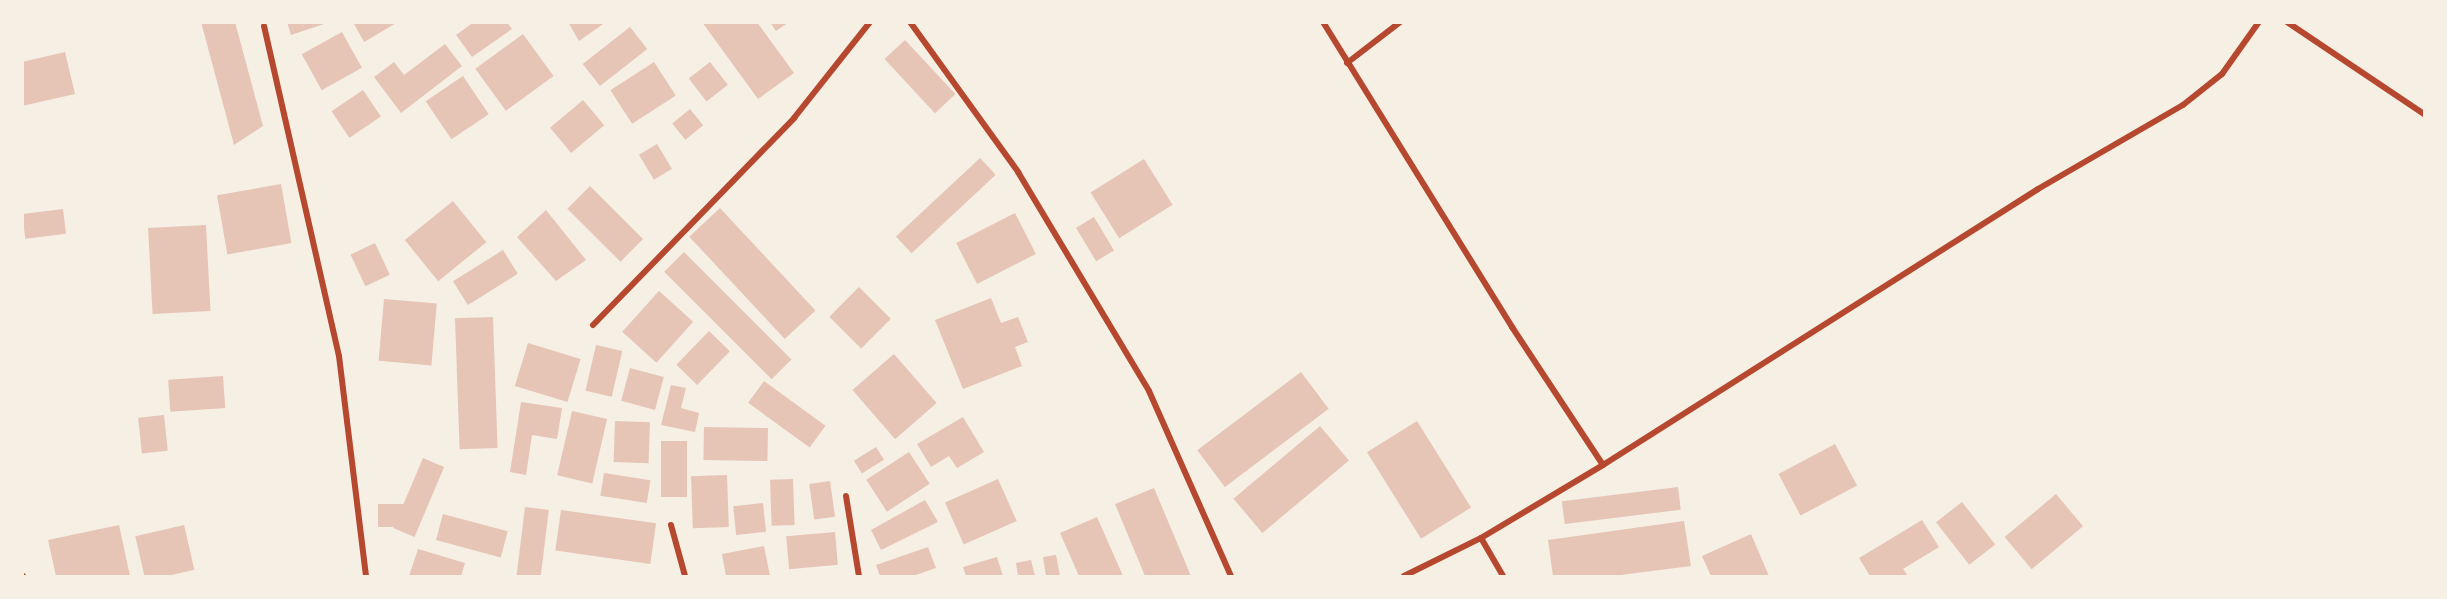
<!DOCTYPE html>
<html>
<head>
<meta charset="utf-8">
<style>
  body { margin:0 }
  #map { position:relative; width:2447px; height:599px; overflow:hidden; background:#f6efe4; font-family:"Playfair Display",serif }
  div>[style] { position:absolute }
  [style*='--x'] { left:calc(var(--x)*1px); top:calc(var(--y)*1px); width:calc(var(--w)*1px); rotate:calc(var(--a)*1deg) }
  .building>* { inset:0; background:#e6c5b7; transform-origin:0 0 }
  .minor>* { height:6px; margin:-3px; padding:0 3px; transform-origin:3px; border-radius:3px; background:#b5482f }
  span { translate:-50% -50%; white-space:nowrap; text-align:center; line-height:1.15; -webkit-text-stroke:6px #f6efe4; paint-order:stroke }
  .frame { position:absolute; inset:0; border:24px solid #f6efe4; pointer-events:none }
</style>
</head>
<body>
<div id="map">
  <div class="building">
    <i style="clip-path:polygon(201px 22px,235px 22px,263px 126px,234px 145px)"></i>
    <i style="clip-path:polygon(287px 22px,327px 22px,327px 23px,291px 35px)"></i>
    <i style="clip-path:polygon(353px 22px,398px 22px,364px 42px)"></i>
    <i style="clip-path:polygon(474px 22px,507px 22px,512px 29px,472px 57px,456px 35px)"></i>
    <i style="clip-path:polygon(568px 22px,606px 22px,579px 41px)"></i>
    <i style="clip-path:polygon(702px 22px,757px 22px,794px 73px,758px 99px)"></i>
    <i style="clip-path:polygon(770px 22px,789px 22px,776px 31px)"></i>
    <i style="left:630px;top:27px;width:28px;height:60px;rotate:52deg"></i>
    <i style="left:342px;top:32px;width:41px;height:46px;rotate:61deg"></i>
    <i style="left:523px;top:34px;width:52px;height:59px;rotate:54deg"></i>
    <i style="left:905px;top:40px;width:74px;height:28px;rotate:47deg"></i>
    <i style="clip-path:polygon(445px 44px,462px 66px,401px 113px,374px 77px,394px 62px,404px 75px)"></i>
    <i style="clip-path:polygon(65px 52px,75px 94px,22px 106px,22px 62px)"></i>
    <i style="left:654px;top:62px;width:40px;height:52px;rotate:57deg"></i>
    <i style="left:710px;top:62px;width:29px;height:27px;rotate:52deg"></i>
    <i style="left:463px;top:76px;width:46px;height:45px;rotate:56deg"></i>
    <i style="left:363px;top:90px;width:32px;height:38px;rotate:56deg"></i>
    <i style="left:583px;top:100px;width:33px;height:43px;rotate:50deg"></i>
    <i style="left:690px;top:109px;width:21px;height:23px;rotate:51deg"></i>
    <i style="left:657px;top:144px;width:29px;height:21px;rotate:59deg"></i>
    <i style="left:980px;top:158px;width:23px;height:115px;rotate:47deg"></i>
    <i style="left:1144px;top:159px;width:54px;height:63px;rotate:58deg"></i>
    <i style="left:281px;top:184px;width:60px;height:65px;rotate:80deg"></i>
    <i style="left:590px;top:186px;width:75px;height:32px;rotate:45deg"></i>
    <i style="left:453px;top:201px;width:53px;height:62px;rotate:51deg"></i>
    <i style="left:720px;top:208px;width:140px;height:42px;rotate:47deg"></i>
    <i style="left:63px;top:209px;width:25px;height:41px;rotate:83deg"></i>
    <i style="clip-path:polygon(546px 210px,586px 260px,556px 281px,517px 237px)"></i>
    <i style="left:1015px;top:213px;width:46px;height:66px;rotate:63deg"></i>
    <i style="left:1094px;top:217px;width:39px;height:21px;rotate:59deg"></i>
    <i style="left:206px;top:225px;width:86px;height:58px;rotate:87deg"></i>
    <i style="left:375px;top:243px;width:35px;height:27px;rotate:65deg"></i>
    <i style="left:503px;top:250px;width:28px;height:59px;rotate:58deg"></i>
    <i style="left:684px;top:252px;width:152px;height:28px;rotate:45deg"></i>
    <i style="left:859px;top:287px;width:45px;height:42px;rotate:45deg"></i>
    <i style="left:659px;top:291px;width:46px;height:55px;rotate:42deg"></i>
    <i style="clip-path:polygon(991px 298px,1001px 323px,1018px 317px,1028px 342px,1015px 347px,1022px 366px,963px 389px,935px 320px)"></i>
    <i style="left:384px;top:299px;width:53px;height:62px;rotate:5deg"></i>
    <i style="left:493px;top:317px;width:131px;height:38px;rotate:88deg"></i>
    <i style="left:709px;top:331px;width:29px;height:47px;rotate:44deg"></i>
    <i style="left:528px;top:343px;width:55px;height:45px;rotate:17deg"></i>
    <i style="left:596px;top:345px;width:27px;height:47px;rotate:13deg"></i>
    <i style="left:894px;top:354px;width:65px;height:55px;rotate:49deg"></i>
    <i style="left:630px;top:368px;width:35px;height:34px;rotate:15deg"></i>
    <i style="left:1301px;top:372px;width:46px;height:130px;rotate:53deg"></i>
    <i style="left:223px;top:376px;width:32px;height:55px;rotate:86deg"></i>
    <i style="left:764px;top:381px;width:76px;height:27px;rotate:36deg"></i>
    <i style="clip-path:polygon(671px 385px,686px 388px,681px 408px,699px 413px,695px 432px,661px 425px)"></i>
    <i style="clip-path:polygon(521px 402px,562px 408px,557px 439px,532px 435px,526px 475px,510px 472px)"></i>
    <i style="left:572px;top:411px;width:36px;height:66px;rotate:13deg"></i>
    <i style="left:164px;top:415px;width:36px;height:26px;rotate:84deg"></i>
    <i style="clip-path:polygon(963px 417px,984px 452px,957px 468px,949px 456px,931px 467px,917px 444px)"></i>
    <i style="left:615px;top:421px;width:35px;height:41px;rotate:2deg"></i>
    <i style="left:1417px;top:421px;width:102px;height:59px;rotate:58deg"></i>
    <i style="left:1320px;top:426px;width:45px;height:113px;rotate:50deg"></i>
    <i style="left:704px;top:427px;width:64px;height:33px;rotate:1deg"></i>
    <i style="left:661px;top:441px;width:26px;height:56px"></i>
    <i style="left:1835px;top:444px;width:47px;height:64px;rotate:62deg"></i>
    <i style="left:876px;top:447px;width:15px;height:26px;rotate:58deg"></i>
    <i style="left:909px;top:452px;width:38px;height:51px;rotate:57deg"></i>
    <i style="left:423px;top:458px;width:23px;height:76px;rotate:23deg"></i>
    <i style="left:604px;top:473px;width:47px;height:23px;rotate:9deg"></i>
    <i style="left:727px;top:475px;width:52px;height:36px;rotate:88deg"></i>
    <i style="left:793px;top:479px;width:46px;height:23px;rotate:88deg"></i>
    <i style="left:998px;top:479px;width:46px;height:58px;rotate:66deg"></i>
    <i style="left:830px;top:481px;width:36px;height:21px;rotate:82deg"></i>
    <i style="left:1678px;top:487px;width:23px;height:117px;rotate:83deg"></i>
    <i style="clip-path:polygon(1154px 488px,1191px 576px,1145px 576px,1115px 504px)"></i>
    <i style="left:2056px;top:494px;width:42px;height:67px;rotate:50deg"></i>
    <i style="clip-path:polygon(925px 500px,938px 522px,881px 550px,871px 530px)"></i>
    <i style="left:1962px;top:502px;width:54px;height:33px;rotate:52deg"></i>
    <i style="left:763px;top:503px;width:29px;height:30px;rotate:84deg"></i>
    <i style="left:378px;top:504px;width:25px;height:23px"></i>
    <i style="left:525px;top:507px;width:24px;height:69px;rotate:7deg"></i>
    <i style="left:561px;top:510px;width:96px;height:41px;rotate:8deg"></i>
    <i style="left:443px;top:514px;width:67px;height:27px;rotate:15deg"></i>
    <i style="clip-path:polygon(1097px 517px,1123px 576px,1079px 576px,1060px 533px)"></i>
    <i style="clip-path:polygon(1922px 520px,1939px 547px,1903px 569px,1908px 576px,1870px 576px,1859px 558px)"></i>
    <i style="clip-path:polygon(1684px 521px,1691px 566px,1613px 576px,1553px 576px,1548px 540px)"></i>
    <i style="clip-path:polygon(119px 525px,130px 576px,56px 576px,48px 540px)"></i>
    <i style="left:184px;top:525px;width:46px;height:50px;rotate:77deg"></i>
    <i style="left:835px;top:532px;width:33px;height:49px;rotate:85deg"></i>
    <i style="clip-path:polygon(1751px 534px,1769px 576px,1711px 576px,1702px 556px)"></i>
    <i style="clip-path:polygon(764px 546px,770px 576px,726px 576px,722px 554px)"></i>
    <i style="clip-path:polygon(928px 547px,936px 568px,913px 576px,880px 576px,876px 565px)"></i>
    <i style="clip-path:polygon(418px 549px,465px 563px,461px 576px,409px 576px)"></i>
    <i style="clip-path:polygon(1056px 555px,1060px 576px,1046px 576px,1043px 557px)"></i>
    <i style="clip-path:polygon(997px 557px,1003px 576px,966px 576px,963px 567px)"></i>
    <i style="clip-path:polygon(1031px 560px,1035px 576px,1018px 576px,1016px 563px)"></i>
  </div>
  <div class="minor">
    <i style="--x:910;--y:22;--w:185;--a:54.2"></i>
    <i style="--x:1018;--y:172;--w:255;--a:59.1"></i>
    <i style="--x:1149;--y:391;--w:202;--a:66.1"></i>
    <i style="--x:1323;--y:22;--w:359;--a:58.2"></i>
    <i style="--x:1512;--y:327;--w:165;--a:56.6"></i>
    <i style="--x:2287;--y:22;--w:165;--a:33.9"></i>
    <i style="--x:264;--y:26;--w:338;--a:77.2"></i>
    <i style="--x:339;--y:356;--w:222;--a:83"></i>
    <i style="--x:1347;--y:63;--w:67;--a:-37.7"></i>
    <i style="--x:593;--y:325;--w:289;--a:-45.8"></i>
    <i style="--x:794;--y:118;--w:122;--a:-51.6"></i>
    <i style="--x:846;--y:496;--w:81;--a:80.8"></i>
    <i style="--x:671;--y:525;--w:53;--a:74.6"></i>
    <i style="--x:1481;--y:538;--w:44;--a:59.9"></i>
    <i style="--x:22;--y:576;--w:1;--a:0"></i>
    <i style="--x:1404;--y:576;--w:86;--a:-26.3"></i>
    <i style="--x:1481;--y:538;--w:142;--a:-30.9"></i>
    <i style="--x:1603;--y:465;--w:515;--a:-32.39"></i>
    <i style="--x:2038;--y:189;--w:168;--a:-30.1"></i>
    <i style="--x:2183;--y:105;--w:50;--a:-38.5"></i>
    <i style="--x:2222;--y:74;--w:64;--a:-54.6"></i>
  </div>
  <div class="frame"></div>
</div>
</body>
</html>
